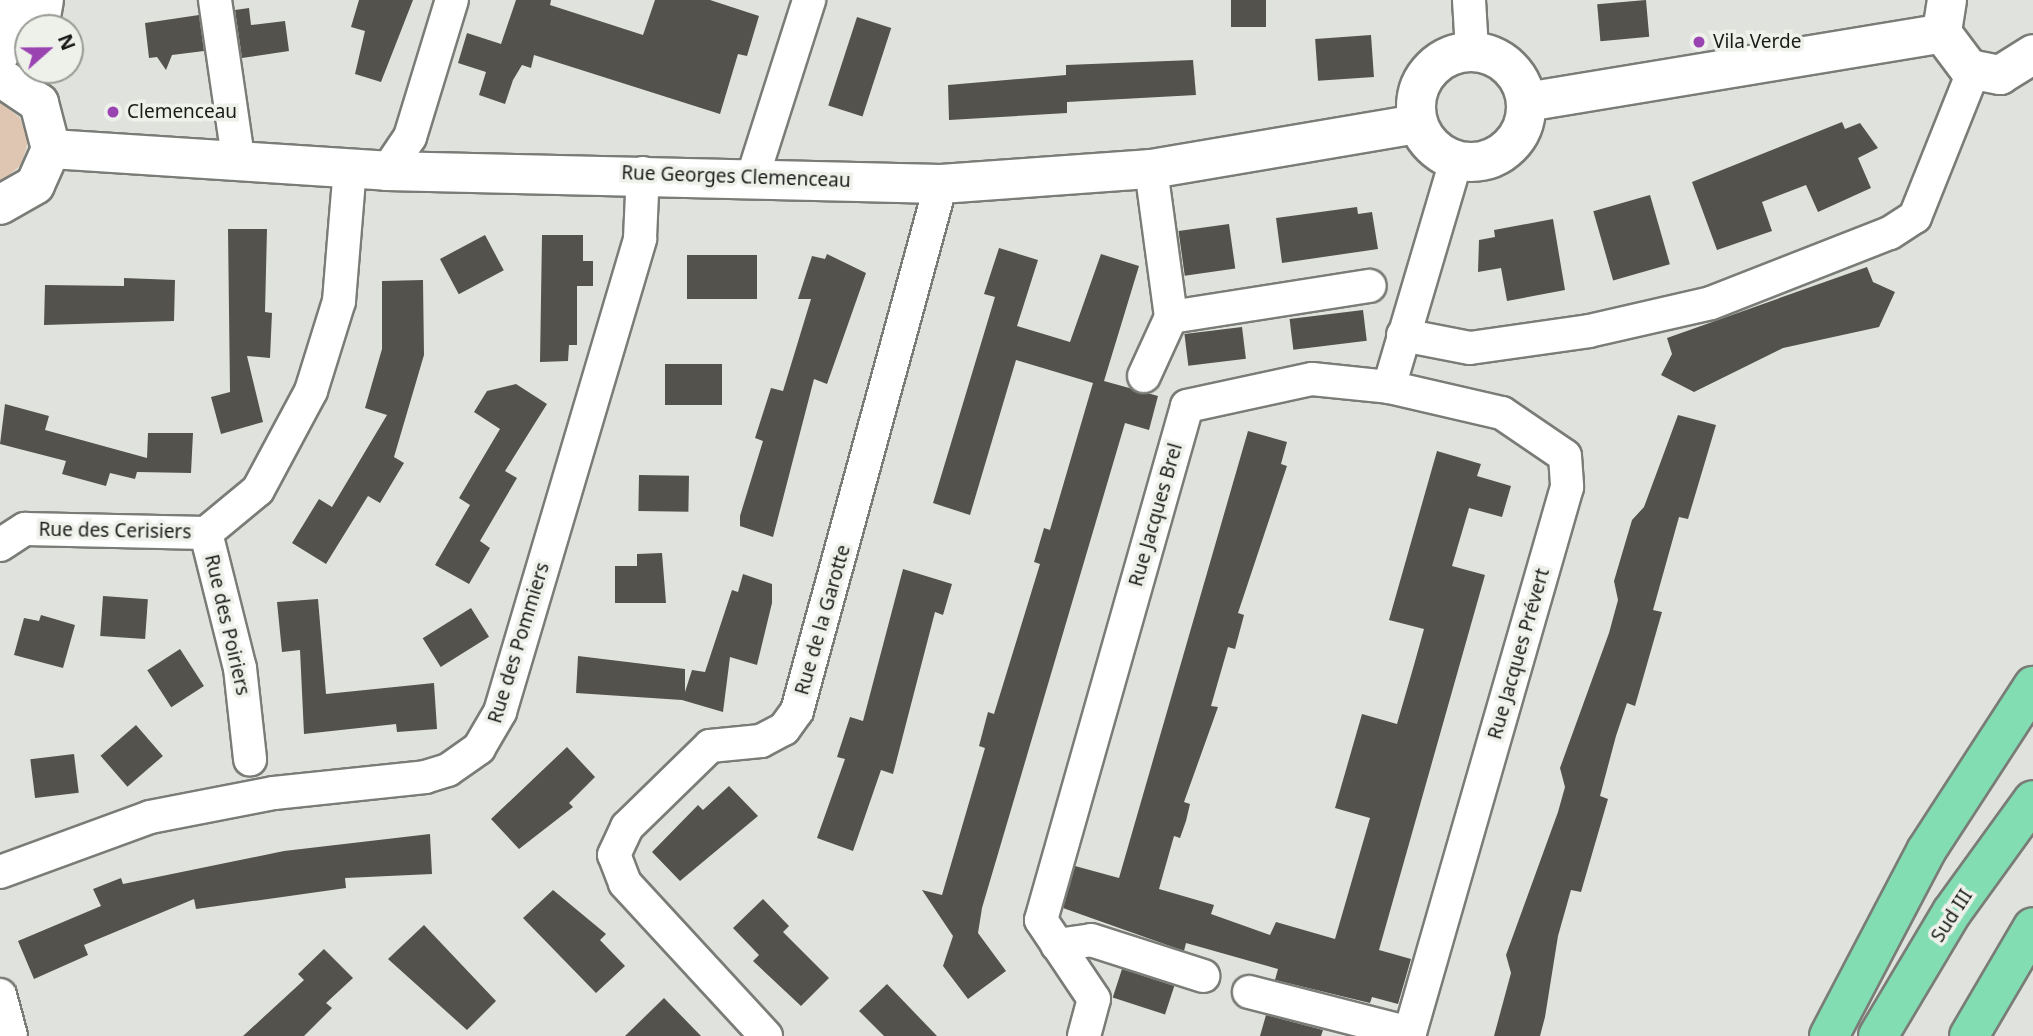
<!DOCTYPE html>
<html>
<head>
<meta charset="utf-8">
<style>
  body { margin:0 }
  #map { position:relative; width:2033px; height:1036px; overflow:hidden; background:#e0e3dd; font-family:"Noto Sans",sans-serif }
  div>[style] { position:absolute }
  [style*='--x'] { left:calc(var(--x)*1px); top:calc(var(--y)*1px); width:calc(var(--w)*1px); rotate:calc(var(--a)*1deg) }
  .green>* { inset:0; background:#dfc6b3 }
  .building>* { inset:0; background:#54524d; transform-origin:0 0 }
  .roads { filter:drop-shadow(2px 0 #7a7c77) drop-shadow(-2px 0 #7a7c77) drop-shadow(0 2px #7a7c77) drop-shadow(0 -2px #7a7c77) }
  .minor>* { height:32px; margin:-16px; padding:0 16px; transform-origin:16px; border-radius:16px; background:#fff }
  .tertiary>* { height:38px; margin:-19px; padding:0 19px; transform-origin:19px; border-radius:19px; background:#fff }
  .tertiary>.ring { margin:-19px; padding:0; box-sizing:content-box; background:none; border:38px solid #fff; border-radius:50% }
  .trunk>* { height:38px; margin:-19px; padding:0 19px; transform-origin:19px; border-radius:19px; background:#82deb2 }
  .dots>* { width:19px; height:19px; translate:-50% -50%; box-sizing:border-box; border:4px solid #eef0ea; border-radius:50% }
  span { translate:-50% -50%; white-space:nowrap; text-align:center; line-height:1.15; -webkit-text-stroke:7px #eef0ea; paint-order:stroke }
  .poi-label { font-size:19px; color:#1a1b19 }
  .left { translate:0 -50%; text-align:left }
  .street-label { font-size:19px; color:#1a1b19 }
  .north { position:absolute; left:14px; top:14px; width:70px; height:70px; box-sizing:border-box; background:#eef0ea; border:2px solid #999b96; border-radius:50%; rotate:69deg; font-size:19px; font-weight:700; line-height:28px; text-align:center; color:#1a1b19 }
  .north::after { content:''; display:block; margin:auto; width:24px; height:32px; background:#9a44b1; clip-path:polygon(50% 0,100% 100%,50% 72%,0 100%) }
</style>
</head>
<body>
<div id="map">
  <div class="green">
    <i style="clip-path:polygon(0 102px,20px 118px,28px 141px,22px 164px,0 183px)"></i>
  </div>
  <div class="building">
    <i style="clip-path:polygon(359px 0,413px 0,381px 82px,355px 74px,365px 31px,351px 27px)"></i>
    <i style="clip-path:polygon(516px 0,551px 0,550px 5px,643px 35px,655px 0,710px 0,759px 16px,747px 56px,738px 54px,720px 114px,534px 55px,531px 68px,522px 65px,513px 80px,505px 104px,479px 95px,486px 72px,458px 63px,467px 33px,501px 44px)"></i>
    <i style="left:1231px;top:0;width:35px;height:27px"></i>
    <i style="left:1646px;top:0;width:37px;height:49px;rotate:85deg"></i>
    <i style="clip-path:polygon(249px 8px,251px 25px,285px 21px,289px 51px,242px 58px,235px 10px)"></i>
    <i style="clip-path:polygon(199px 15px,204px 51px,172px 55px,166px 70px,157px 57px,149px 58px,145px 23px)"></i>
    <i style="left:857px;top:17px;width:36px;height:93px;rotate:18deg"></i>
    <i style="left:1371px;top:35px;width:42px;height:56px;rotate:86deg"></i>
    <i style="clip-path:polygon(1193px 60px,1196px 95px,1067px 102px,1067px 113px,949px 120px,948px 85px,1066px 75px,1066px 65px)"></i>
    <i style="clip-path:polygon(1842px 122px,1845px 129px,1860px 123px,1878px 148px,1858px 158px,1871px 188px,1818px 212px,1806px 185px,1762px 202px,1772px 231px,1717px 250px,1692px 182px)"></i>
    <i style="left:1650px;top:195px;width:72px;height:59px;rotate:74deg"></i>
    <i style="clip-path:polygon(1357px 207px,1358px 214px,1372px 212px,1378px 249px,1282px 263px,1276px 218px)"></i>
    <i style="clip-path:polygon(1553px 219px,1565px 290px,1507px 301px,1501px 268px,1478px 272px,1479px 240px,1495px 237px,1494px 230px)"></i>
    <i style="left:1229px;top:224px;width:45px;height:51px;rotate:82deg"></i>
    <i style="clip-path:polygon(228px 229px,267px 229px,265px 312px,272px 313px,270px 358px,247px 356px,263px 422px,221px 434px,211px 397px,230px 392px)"></i>
    <i style="left:485px;top:235px;width:40px;height:51px;rotate:62deg"></i>
    <i style="clip-path:polygon(542px 235px,583px 235px,583px 261px,593px 261px,593px 286px,577px 286px,577px 345px,569px 345px,568px 361px,540px 362px)"></i>
    <i style="clip-path:polygon(999px 248px,1038px 260px,1017px 326px,1070px 342px,1101px 254px,1139px 266px,1104px 381px,1158px 396px,1149px 430px,1125px 423px,982px 908px,978px 933px,1006px 971px,968px 999px,943px 966px,953px 936px,922px 890px,942px 895px,985px 748px,979px 746px,988px 712px,994px 714px,1040px 564px,1034px 562px,1044px 528px,1050px 530px,1093px 383px,1016px 360px,970px 515px,933px 503px,995px 297px,984px 294px)"></i>
    <i style="clip-path:polygon(827px 254px,866px 273px,827px 384px,814px 379px,773px 537px,740px 526px,740px 516px,763px 441px,755px 438px,771px 388px,783px 391px,811px 299px,798px 299px,812px 256px,825px 259px)"></i>
    <i style="left:687px;top:255px;width:70px;height:44px"></i>
    <i style="clip-path:polygon(1867px 267px,1873px 282px,1895px 292px,1879px 327px,1783px 348px,1694px 392px,1661px 375px,1672px 354px,1667px 338px)"></i>
    <i style="clip-path:polygon(124px 278px,175px 280px,174px 321px,44px 325px,45px 285px,124px 286px)"></i>
    <i style="clip-path:polygon(423px 280px,424px 355px,394px 457px,404px 463px,380px 503px,368px 496px,326px 564px,292px 543px,319px 499px,332px 507px,387px 415px,365px 408px,382px 349px,382px 281px)"></i>
    <i style="left:1363px;top:310px;width:31px;height:74px;rotate:83deg"></i>
    <i style="left:1242px;top:327px;width:32px;height:58px;rotate:83deg"></i>
    <i style="left:665px;top:364px;width:57px;height:41px"></i>
    <i style="clip-path:polygon(516px 384px,547px 404px,505px 471px,517px 478px,480px 541px,490px 548px,469px 584px,435px 565px,470px 505px,459px 498px,500px 429px,474px 412px,487px 391px)"></i>
    <i style="clip-path:polygon(5px 404px,49px 416px,45px 430px,147px 458px,148px 433px,193px 433px,191px 473px,137px 472px,135px 479px,110px 473px,106px 486px,62px 474px,66px 461px,0 444px)"></i>
    <i style="clip-path:polygon(1678px 415px,1716px 425px,1688px 519px,1679px 517px,1653px 610px,1662px 612px,1635px 706px,1627px 703px,1616px 736px,1600px 796px,1608px 799px,1581px 892px,1571px 890px,1558px 936px,1545px 1017px,1540px 1036px,1494px 1036px,1511px 973px,1506px 955px,1558px 812px,1565px 787px,1560px 768px,1609px 633px,1618px 600px,1614px 581px,1632px 520px,1644px 507px)"></i>
    <i style="clip-path:polygon(1248px 431px,1287px 442px,1281px 464px,1287px 466px,1238px 613px,1244px 615px,1235px 649px,1228px 647px,1211px 706px,1218px 707px,1184px 802px,1190px 804px,1186px 821px,1180px 838px,1174px 836px,1159px 889px,1214px 905px,1211px 914px,1270px 935px,1276px 922px,1335px 939px,1370px 818px,1335px 808px,1362px 714px,1397px 724px,1414px 665px,1424px 629px,1389px 620px,1437px 451px,1481px 464px,1477px 476px,1511px 486px,1502px 517px,1469px 508px,1452px 566px,1485px 575px,1379px 950px,1411px 959px,1398px 1004px,1372px 997px,1370px 1003px,1275px 980px,1278px 969px,1186px 943px,1184px 951px,1063px 908px,1075px 866px,1119px 878px)"></i>
    <i style="left:639px;top:475px;width:50px;height:36px;rotate:1deg"></i>
    <i style="clip-path:polygon(662px 553px,666px 603px,615px 603px,615px 566px,637px 566px,637px 554px)"></i>
    <i style="clip-path:polygon(903px 569px,952px 584px,943px 615px,935px 612px,893px 774px,881px 770px,853px 851px,817px 838px,845px 759px,837px 757px,850px 717px,863px 721px)"></i>
    <i style="clip-path:polygon(743px 574px,772px 584px,772px 603px,757px 665px,730px 657px,723px 712px,682px 700px,576px 693px,578px 656px,685px 669px,685px 692px,692px 670px,705px 672px,732px 590px,738px 592px)"></i>
    <i style="left:103px;top:596px;width:45px;height:40px;rotate:4deg"></i>
    <i style="clip-path:polygon(318px 599px,326px 694px,434px 683px,437px 729px,397px 732px,396px 724px,304px 734px,300px 650px,282px 652px,277px 602px)"></i>
    <i style="left:471px;top:608px;width:34px;height:57px;rotate:58deg"></i>
    <i style="clip-path:polygon(41px 615px,75px 625px,63px 668px,14px 655px,24px 618px,39px 621px)"></i>
    <i style="left:180px;top:649px;width:44px;height:39px;rotate:57deg"></i>
    <i style="left:136px;top:725px;width:41px;height:47px;rotate:49deg"></i>
    <i style="clip-path:polygon(567px 747px,595px 777px,569px 803px,573px 807px,519px 849px,491px 819px)"></i>
    <i style="left:74px;top:754px;width:39px;height:44px;rotate:83deg"></i>
    <i style="clip-path:polygon(729px 786px,758px 816px,680px 881px,652px 852px,698px 805px,703px 810px)"></i>
    <i style="clip-path:polygon(430px 834px,432px 874px,345px 878px,346px 888px,196px 909px,194px 899px,84px 945px,88px 955px,34px 979px,18px 941px,101px 906px,93px 889px,121px 878px,123px 884px,284px 851px)"></i>
    <i style="clip-path:polygon(553px 890px,606px 934px,600px 940px,625px 966px,596px 993px,523px 918px)"></i>
    <i style="clip-path:polygon(763px 899px,789px 926px,783px 932px,829px 978px,801px 1006px,753px 961px,759px 955px,733px 928px)"></i>
    <i style="clip-path:polygon(424px 925px,496px 1001px,467px 1030px,388px 959px)"></i>
    <i style="clip-path:polygon(324px 949px,353px 978px,326px 1003px,332px 1008px,304px 1036px,243px 1036px,304px 980px,298px 974px)"></i>
    <i style="left:1122px;top:969px;width:55px;height:30px;rotate:18deg"></i>
    <i style="clip-path:polygon(887px 984px,937px 1036px,884px 1036px,859px 1011px)"></i>
    <i style="clip-path:polygon(664px 998px,701px 1036px,625px 1036px)"></i>
    <i style="clip-path:polygon(1266px 1015px,1323px 1030px,1321px 1036px,1260px 1036px)"></i>
  </div>
  <div class="roads">
    <div class="minor">
      <i style="--x:215;--y:0;--w:159;--a:81.7"></i>
      <i style="--x:1469;--y:0;--w:51;--a:86.6"></i>
      <i style="--x:1151;--y:169;--w:149;--a:82.3"></i>
      <i style="--x:1171;--y:317;--w:201;--a:-8.9"></i>
      <i style="--x:387;--y:171;--w:41;--a:-55.9"></i>
      <i style="--x:410;--y:137;--w:143;--a:-73"></i>
      <i style="--x:753;--y:176;--w:185;--a:-72.3"></i>
      <i style="--x:1403;--y:335;--w:68;--a:11"></i>
      <i style="--x:1470;--y:348;--w:120;--a:-8.1"></i>
      <i style="--x:1589;--y:331;--w:125;--a:-12.9"></i>
      <i style="--x:1711;--y:303;--w:192;--a:-21.4"></i>
      <i style="--x:1890;--y:233;--w:30;--a:-33"></i>
      <i style="--x:1915;--y:217;--w:156;--a:-68.2"></i>
      <i style="--x:1144;--y:376;--w:65;--a:-65.4"></i>
      <i style="--x:1389;--y:387;--w:116;--a:13"></i>
      <i style="--x:1502;--y:413;--w:76;--a:34.3"></i>
      <i style="--x:1565;--y:456;--w:31;--a:86"></i>
      <i style="--x:1567;--y:487;--w:571;--a:106.06"></i>
      <i style="--x:206;--y:533;--w:139;--a:75.9"></i>
      <i style="--x:240;--y:668;--w:92;--a:83.7"></i>
      <i style="--x:0;--y:545;--w:30;--a:-33"></i>
      <i style="--x:25;--y:529;--w:181;--a:1.3"></i>
      <i style="--x:206;--y:533;--w:67;--a:-39.6"></i>
      <i style="--x:258;--y:490;--w:112;--a:-61.8"></i>
      <i style="--x:311;--y:391;--w:94;--a:-72.7"></i>
      <i style="--x:339;--y:301;--w:133;--a:-85.3"></i>
      <i style="--x:0;--y:872;--w:160;--a:-20.1"></i>
      <i style="--x:150;--y:817;--w:126;--a:-11"></i>
      <i style="--x:274;--y:793;--w:152;--a:-6"></i>
      <i style="--x:425;--y:777;--w:24;--a:-17"></i>
      <i style="--x:448;--y:770;--w:38;--a:-35"></i>
      <i style="--x:479;--y:748;--w:42;--a:-59.7"></i>
      <i style="--x:500;--y:712;--w:494;--a:-73.5"></i>
      <i style="--x:640;--y:238;--w:65;--a:-87.4"></i>
      <i style="--x:1057;--y:945;--w:34;--a:-8"></i>
      <i style="--x:1091;--y:940;--w:118;--a:17.8"></i>
      <i style="--x:1249;--y:992;--w:166;--a:14.3"></i>
      <i style="--x:0;--y:995;--w:42;--a:75"></i>
      <i style="--x:766;--y:1036;--w:208;--a:-132.7"></i>
      <i style="--x:625;--y:883;--w:30;--a:-111"></i>
      <i style="--x:614;--y:855;--w:31;--a:-65"></i>
      <i style="--x:627;--y:827;--w:116;--a:-44.3"></i>
      <i style="--x:710;--y:746;--w:51;--a:-5.6"></i>
      <i style="--x:761;--y:741;--w:26;--a:-28"></i>
      <i style="--x:784;--y:729;--w:22;--a:-54"></i>
      <i style="--x:797;--y:711;--w:546;--a:-74.72"></i>
      <i style="--x:1084;--y:1036;--w:38;--a:-75"></i>
      <i style="--x:1094;--y:999;--w:95;--a:-123.9"></i>
      <i style="--x:1041;--y:920;--w:534;--a:-74.14"></i>
      <i style="--x:1187;--y:406;--w:128;--a:-12.2"></i>
      <i style="--x:1312;--y:379;--w:77;--a:5.9"></i>
      <i style="--x:1389;--y:387;--w:236;--a:-73.5"></i>
    </div>
    <div class="tertiary">
      <i style="--x:1947;--y:0;--w:33;--a:99"></i>
      <i style="--x:1942;--y:33;--w:45;--a:53.1"></i>
      <i style="--x:1969;--y:69;--w:32;--a:11"></i>
      <i style="--x:2000;--y:75;--w:39;--a:-32"></i>
      <i style="--x:39;--y:28;--w:28;--a:-80"></i>
      <i class="ring" style="left:1416px;top:52px;width:72px;height:72px"></i>
      <i style="--x:0;--y:53;--w:54;--a:-77.2"></i>
      <i style="--x:0;--y:77;--w:47;--a:33.7"></i>
      <i style="--x:39;--y:103;--w:48;--a:75.4"></i>
      <i style="--x:51;--y:149;--w:39;--a:114"></i>
      <i style="--x:35;--y:185;--w:40;--a:150.3"></i>
      <i style="--x:1527;--y:102;--w:421;--a:-9.4"></i>
      <i style="--x:51;--y:149;--w:337;--a:3.7"></i>
      <i style="--x:387;--y:171;--w:554;--a:1.34"></i>
      <i style="--x:941;--y:184;--w:211;--a:-4.1"></i>
      <i style="--x:1151;--y:169;--w:270;--a:-9.6"></i>
    </div>
    <div class="trunk">
      <i style="--x:1829;--y:1036;--w:209;--a:-62.3"></i>
      <i style="--x:1926;--y:851;--w:197;--a:-57"></i>
      <i style="--x:1878;--y:1036;--w:144;--a:-59.2"></i>
      <i style="--x:1952;--y:912;--w:138;--a:-54.1"></i>
      <i style="--x:1969;--y:1036;--w:126;--a:-59.6"></i>
    </div>
  </div>
  <div class="dots">
    <i style="left:1699px;top:42px;background:#9a44b1"></i>
    <i style="left:113px;top:112px;background:#9a44b1"></i>
  </div>
  <div class="poi-label">
    <span class="left" style="left:1713px;top:42px">Vila Verde</span>
    <span class="left" style="left:127px;top:112px">Clemenceau</span>
  </div>
  <div class="street-label">
    <span style="left:736px;top:177px;rotate:2deg">Rue Georges Clemenceau</span>
    <span style="left:1156px;top:515px;rotate:-74deg">Rue Jacques Brel</span>
    <span style="left:115px;top:531px;rotate:1deg">Rue des Cerisiers</span>
    <span style="left:823px;top:620px;rotate:-74deg">Rue de la Garotte</span>
    <span style="left:227px;top:625px;rotate:77deg">Rue des Poiriers</span>
    <span style="left:519px;top:643px;rotate:-73deg">Rue des Pommiers</span>
    <span style="left:1519px;top:654px;rotate:-74deg">Rue Jacques Prévert</span>
    <span style="left:1952px;top:916px;rotate:-57deg">Sud III</span>
  </div>
  <div class="north">N</div>
</div>
</body>
</html>
